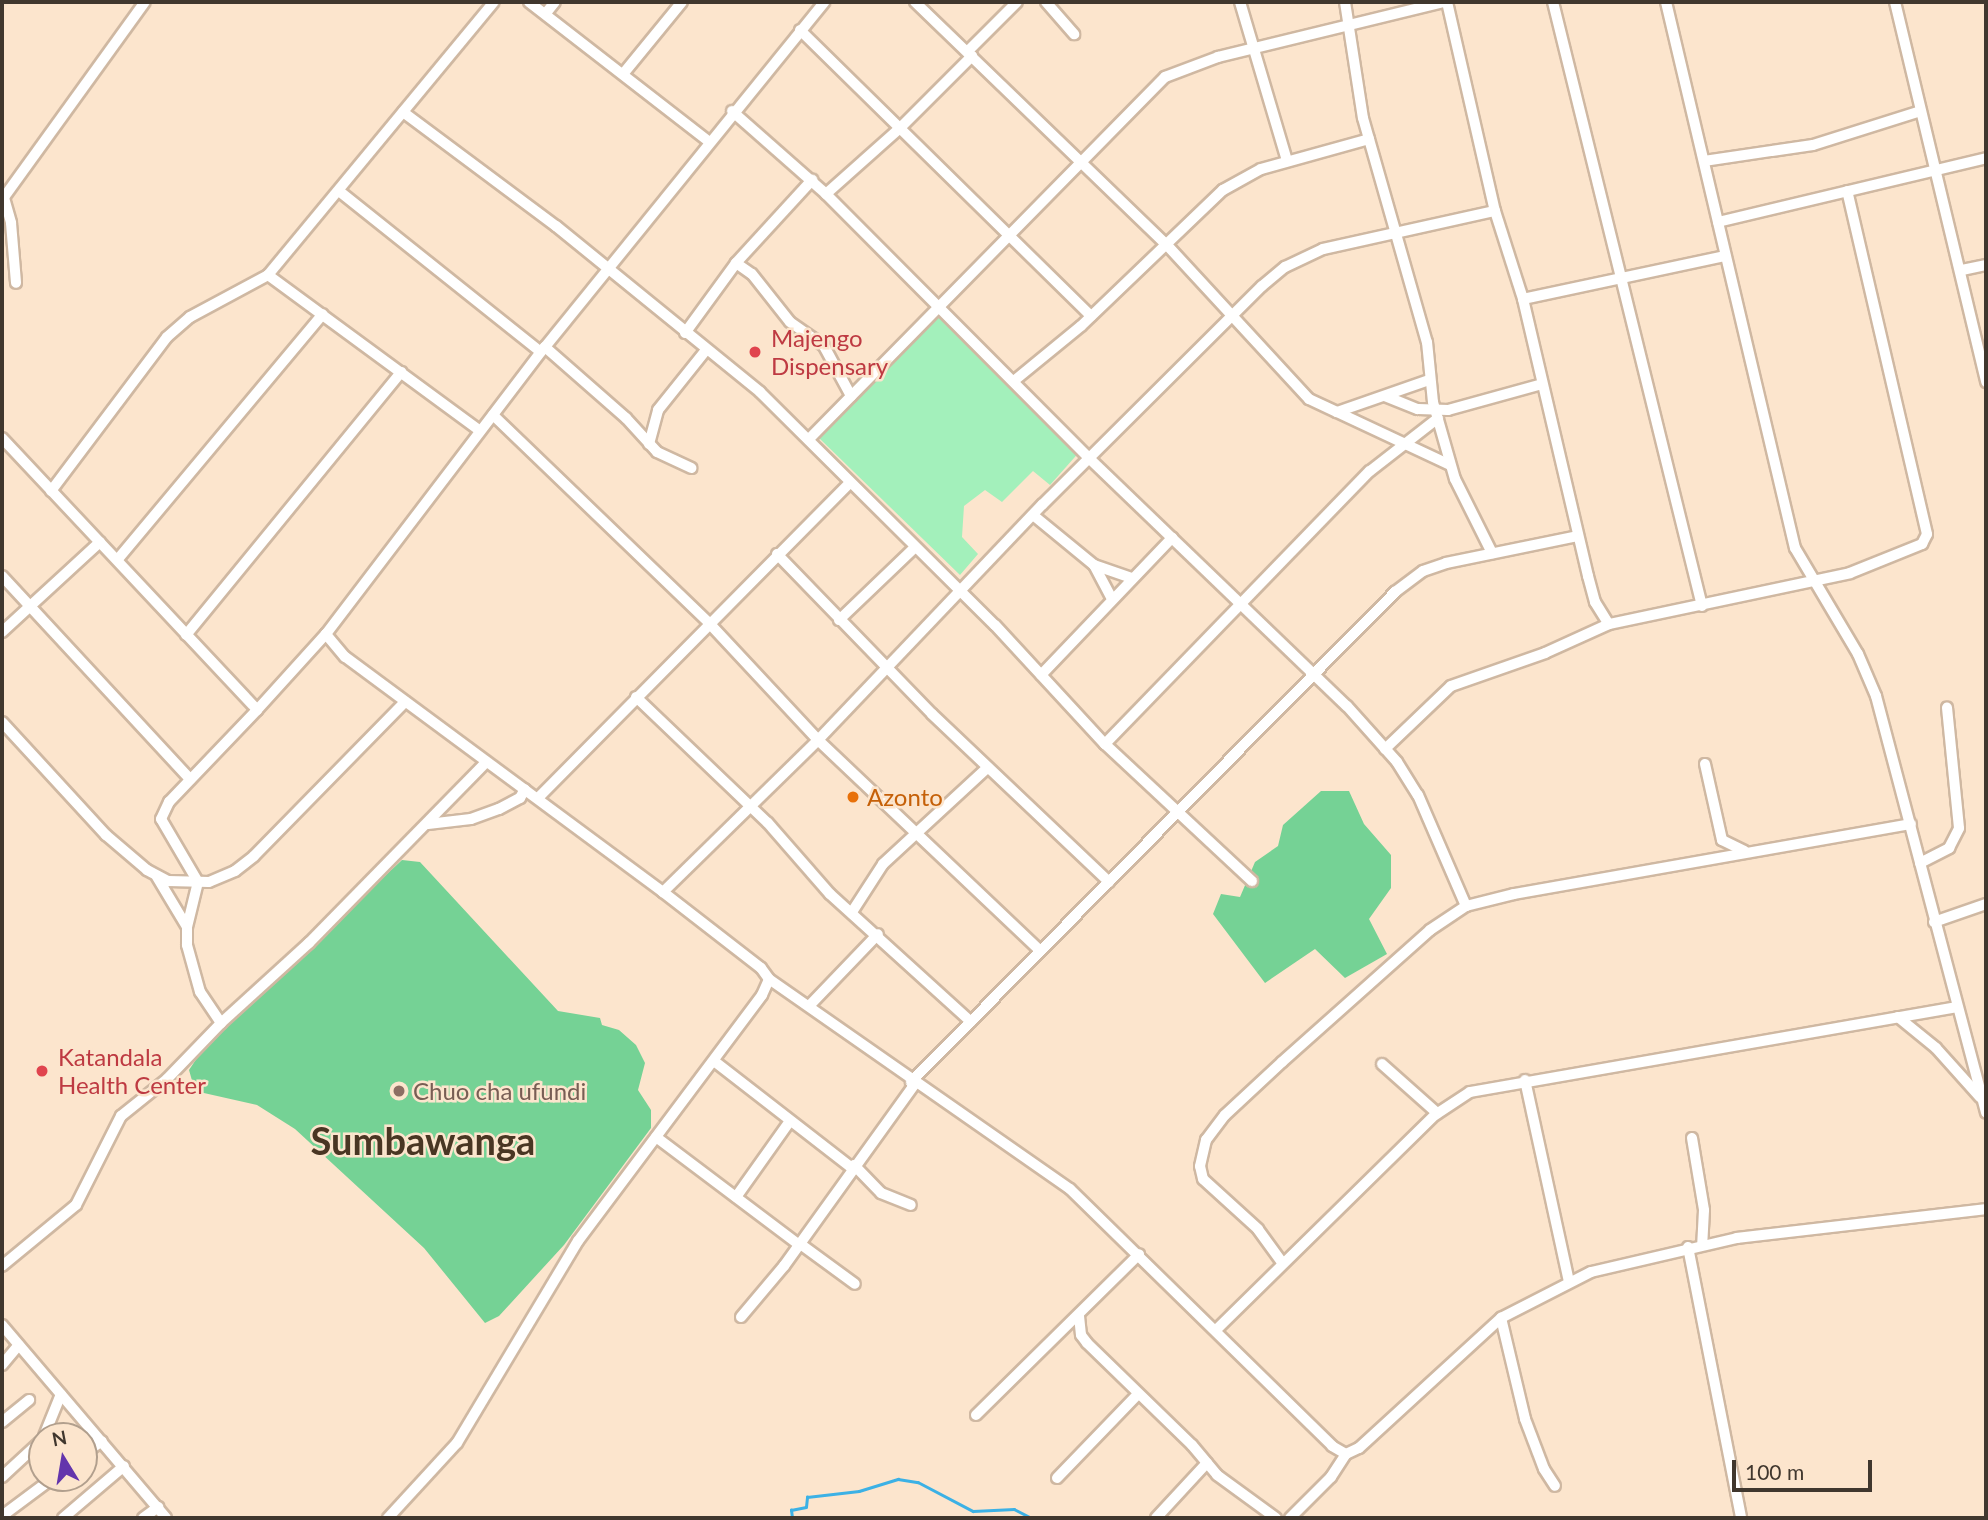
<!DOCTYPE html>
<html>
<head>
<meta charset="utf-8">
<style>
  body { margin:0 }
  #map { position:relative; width:1988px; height:1520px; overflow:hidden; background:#fce5cd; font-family:Lato,sans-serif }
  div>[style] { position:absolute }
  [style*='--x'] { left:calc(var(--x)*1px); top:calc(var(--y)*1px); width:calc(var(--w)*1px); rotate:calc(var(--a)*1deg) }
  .green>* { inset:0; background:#a3f0bb }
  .forest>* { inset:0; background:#75d295 }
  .stream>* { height:2.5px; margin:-1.25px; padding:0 1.25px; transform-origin:1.25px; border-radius:1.25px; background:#3cb1e5 }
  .roads { filter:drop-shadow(2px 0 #cfb8a2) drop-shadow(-2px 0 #cfb8a2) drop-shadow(0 2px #cfb8a2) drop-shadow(0 -2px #cfb8a2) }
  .minor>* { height:10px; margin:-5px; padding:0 5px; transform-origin:5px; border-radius:5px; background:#fff }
  .dots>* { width:19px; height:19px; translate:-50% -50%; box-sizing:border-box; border:4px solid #fce5cd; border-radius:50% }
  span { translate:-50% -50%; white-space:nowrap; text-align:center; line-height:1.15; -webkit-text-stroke:5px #fce5cd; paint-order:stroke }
  .health-label { font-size:24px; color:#be3a42 }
  .left { translate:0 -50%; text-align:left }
  .food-label { font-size:24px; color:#c56008 }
  .education-label { font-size:24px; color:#785e54 }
  .town-label { font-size:38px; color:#493623; font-weight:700 }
  .frame { position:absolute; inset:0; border:4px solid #40372e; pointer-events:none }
  .north { position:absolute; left:28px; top:1422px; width:70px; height:70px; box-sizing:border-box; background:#fce5cd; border:2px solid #b19f8d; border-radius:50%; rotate:349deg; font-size:19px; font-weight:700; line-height:28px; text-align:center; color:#40372e }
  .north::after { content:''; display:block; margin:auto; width:24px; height:32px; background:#6335ac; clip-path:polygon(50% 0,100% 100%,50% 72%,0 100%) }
  .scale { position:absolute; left:1732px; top:1460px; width:140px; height:32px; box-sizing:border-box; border:4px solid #40372e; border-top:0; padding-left:9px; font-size:21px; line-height:24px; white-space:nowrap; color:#40372e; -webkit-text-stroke:5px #fce5cd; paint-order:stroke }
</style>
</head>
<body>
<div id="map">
  <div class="green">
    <i style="clip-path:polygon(943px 310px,1082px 449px,1050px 485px,1033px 471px,1002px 502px,985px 490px,964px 506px,962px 537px,978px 554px,960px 575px,818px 437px)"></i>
  </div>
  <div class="forest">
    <i style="clip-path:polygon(1321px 791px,1349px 791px,1364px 824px,1391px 855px,1391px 888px,1369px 919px,1387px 954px,1345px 978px,1315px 949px,1265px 983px,1213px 914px,1221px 894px,1240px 897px,1255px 862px,1278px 846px,1283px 825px)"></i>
    <i style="clip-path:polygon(402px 860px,420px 862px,558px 1011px,600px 1018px,602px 1025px,619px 1030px,636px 1045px,645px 1063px,638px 1090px,651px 1110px,651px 1128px,564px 1245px,499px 1316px,485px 1323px,424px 1248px,295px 1129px,257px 1105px,195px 1091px,189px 1070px,209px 1040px)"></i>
  </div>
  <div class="stream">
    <i style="--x:792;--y:1518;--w:8;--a:-97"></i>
    <i style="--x:791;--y:1510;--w:15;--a:-11"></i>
    <i style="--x:806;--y:1507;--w:10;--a:-84"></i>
    <i style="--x:807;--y:1497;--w:52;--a:-6.6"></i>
    <i style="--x:859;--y:1491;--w:41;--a:-17.1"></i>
    <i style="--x:898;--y:1479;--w:20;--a:9"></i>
    <i style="--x:918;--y:1482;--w:62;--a:27.8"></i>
    <i style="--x:973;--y:1511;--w:41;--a:-2.8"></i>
    <i style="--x:1014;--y:1509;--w:20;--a:27"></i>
  </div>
  <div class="roads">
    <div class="minor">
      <i style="--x:529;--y:2;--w:227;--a:37.8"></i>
      <i style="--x:915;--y:2;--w:349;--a:44"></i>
      <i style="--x:1166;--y:244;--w:211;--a:47.3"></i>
      <i style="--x:1309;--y:399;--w:31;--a:25"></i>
      <i style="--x:1337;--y:412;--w:97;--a:-19.2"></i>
      <i style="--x:1046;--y:2;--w:43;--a:48.8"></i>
      <i style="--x:1240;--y:2;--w:166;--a:73.5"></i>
      <i style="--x:1345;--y:2;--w:117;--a:81.2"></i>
      <i style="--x:1363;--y:118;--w:233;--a:74.1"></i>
      <i style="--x:1427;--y:342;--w:60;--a:84.3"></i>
      <i style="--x:1433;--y:402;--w:80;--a:74.1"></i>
      <i style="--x:1455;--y:479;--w:83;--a:63.4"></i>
      <i style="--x:1447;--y:2;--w:214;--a:77.1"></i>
      <i style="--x:1495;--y:211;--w:92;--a:72.3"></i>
      <i style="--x:1523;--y:299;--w:285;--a:76.8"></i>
      <i style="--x:1588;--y:576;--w:27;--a:75"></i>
      <i style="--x:1595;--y:602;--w:26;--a:58"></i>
      <i style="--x:1609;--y:624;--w:246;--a:-11.9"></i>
      <i style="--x:1850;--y:573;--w:78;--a:-21.9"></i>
      <i style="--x:1922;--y:544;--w:11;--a:-63"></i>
      <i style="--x:1927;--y:534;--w:352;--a:-103.1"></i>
      <i style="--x:1553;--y:2;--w:622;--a:76.14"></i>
      <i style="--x:1666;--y:2;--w:561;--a:76.71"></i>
      <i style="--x:1795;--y:548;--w:123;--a:59.3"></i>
      <i style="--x:1858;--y:654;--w:46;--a:66.8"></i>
      <i style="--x:1876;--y:696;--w:431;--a:75.2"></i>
      <i style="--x:1895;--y:2;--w:391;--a:76.5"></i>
      <i style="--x:546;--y:13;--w:14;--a:-51"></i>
      <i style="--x:800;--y:30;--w:408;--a:44.5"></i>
      <i style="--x:968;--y:51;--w:69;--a:-45"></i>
      <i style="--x:623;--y:74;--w:93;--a:-50.7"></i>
      <i style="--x:732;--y:111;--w:125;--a:41.4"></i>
      <i style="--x:826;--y:194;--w:374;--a:45.1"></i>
      <i style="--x:1090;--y:459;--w:356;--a:43.9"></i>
      <i style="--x:1347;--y:706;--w:75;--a:48.2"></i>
      <i style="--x:1397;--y:762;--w:39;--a:58"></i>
      <i style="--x:1418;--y:795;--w:121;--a:66.6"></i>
      <i style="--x:403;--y:112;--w:191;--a:36.7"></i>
      <i style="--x:556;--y:226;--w:263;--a:39.1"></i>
      <i style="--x:760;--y:392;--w:331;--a:44.8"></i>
      <i style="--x:995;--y:625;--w:162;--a:47.3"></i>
      <i style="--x:1105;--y:744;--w:201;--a:43"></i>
      <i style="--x:900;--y:128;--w:102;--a:-45"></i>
      <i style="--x:1704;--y:161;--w:110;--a:-8.4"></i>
      <i style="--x:1813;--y:145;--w:113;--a:-17.5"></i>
      <i style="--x:339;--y:191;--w:258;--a:38.6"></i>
      <i style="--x:826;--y:194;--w:99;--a:-41.7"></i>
      <i style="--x:4;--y:198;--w:26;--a:74"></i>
      <i style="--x:11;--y:223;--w:60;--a:85.2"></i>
      <i style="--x:2;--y:200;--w:244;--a:-54.2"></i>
      <i style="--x:1718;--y:222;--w:276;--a:-13.4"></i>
      <i style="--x:736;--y:263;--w:19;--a:35"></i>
      <i style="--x:752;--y:274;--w:61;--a:51.6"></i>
      <i style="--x:790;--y:322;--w:42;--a:35.2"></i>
      <i style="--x:824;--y:346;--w:57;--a:61.6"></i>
      <i style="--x:1962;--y:270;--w:25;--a:-12"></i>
      <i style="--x:268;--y:275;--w:263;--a:36.3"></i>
      <i style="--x:1523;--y:299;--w:207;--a:-12"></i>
      <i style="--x:685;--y:333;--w:87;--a:-53.9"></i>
      <i style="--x:736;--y:263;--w:113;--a:-47.5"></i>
      <i style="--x:545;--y:347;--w:108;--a:41.2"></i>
      <i style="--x:626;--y:418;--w:46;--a:47.6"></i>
      <i style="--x:657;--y:452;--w:38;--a:25"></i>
      <i style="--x:1015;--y:380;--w:85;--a:-39.3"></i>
      <i style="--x:1081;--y:326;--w:197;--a:-43.8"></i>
      <i style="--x:1223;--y:190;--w:43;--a:-28.9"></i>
      <i style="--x:1261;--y:169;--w:112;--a:-15.5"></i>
      <i style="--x:1385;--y:396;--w:35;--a:22"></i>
      <i style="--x:1418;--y:409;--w:30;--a:2"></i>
      <i style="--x:1448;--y:410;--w:94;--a:-15.4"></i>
      <i style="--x:1337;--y:412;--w:125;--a:25.1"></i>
      <i style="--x:493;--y:415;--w:300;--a:43.9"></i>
      <i style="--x:709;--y:623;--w:160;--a:47"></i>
      <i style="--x:818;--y:740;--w:305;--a:43.5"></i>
      <i style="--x:2;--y:438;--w:373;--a:46.8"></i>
      <i style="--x:257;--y:710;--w:103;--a:-47.8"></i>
      <i style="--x:809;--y:439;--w:508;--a:-45.48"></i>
      <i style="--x:1165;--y:77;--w:57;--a:-20.7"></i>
      <i style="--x:1218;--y:57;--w:233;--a:-13.7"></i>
      <i style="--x:649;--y:444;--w:35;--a:-75"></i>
      <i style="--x:658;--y:410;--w:77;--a:-51.3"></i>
      <i style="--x:51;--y:491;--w:193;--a:-53"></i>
      <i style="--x:167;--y:337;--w:30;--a:-41"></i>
      <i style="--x:190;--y:317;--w:89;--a:-28.3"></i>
      <i style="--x:268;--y:275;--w:354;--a:-50.4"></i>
      <i style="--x:1033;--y:515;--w:79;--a:39.3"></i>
      <i style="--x:1094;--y:565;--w:36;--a:62"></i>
      <i style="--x:777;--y:554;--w:223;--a:45.9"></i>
      <i style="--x:932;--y:714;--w:244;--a:43.5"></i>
      <i style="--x:118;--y:559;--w:319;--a:-50.1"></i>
      <i style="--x:1094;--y:565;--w:39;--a:19"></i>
      <i style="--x:2;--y:576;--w:277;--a:47.2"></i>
      <i style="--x:839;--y:620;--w:104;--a:-43.8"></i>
      <i style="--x:2;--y:632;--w:133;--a:-42.6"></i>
      <i style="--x:186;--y:635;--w:340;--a:-50.7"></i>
      <i style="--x:1041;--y:675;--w:190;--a:-46.3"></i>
      <i style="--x:636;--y:697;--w:182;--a:43.7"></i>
      <i style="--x:768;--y:823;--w:94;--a:48.9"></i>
      <i style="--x:830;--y:894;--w:190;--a:42.2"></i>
      <i style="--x:2;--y:722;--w:154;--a:47.4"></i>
      <i style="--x:106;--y:835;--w:54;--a:40.5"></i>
      <i style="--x:147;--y:870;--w:24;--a:28"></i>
      <i style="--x:168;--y:881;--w:41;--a:1.4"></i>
      <i style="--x:209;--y:882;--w:28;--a:-23"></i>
      <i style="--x:235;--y:871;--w:24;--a:-38"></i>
      <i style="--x:254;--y:856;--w:216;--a:-45.6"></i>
      <i style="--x:1105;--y:744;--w:380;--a:-45.9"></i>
      <i style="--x:1370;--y:471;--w:86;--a:-37.9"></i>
      <i style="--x:1385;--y:749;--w:91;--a:-43.7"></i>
      <i style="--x:1451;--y:686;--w:100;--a:-19.3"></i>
      <i style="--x:1545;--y:653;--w:70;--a:-24.4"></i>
      <i style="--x:1705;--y:764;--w:78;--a:77.4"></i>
      <i style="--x:1722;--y:840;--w:25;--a:26"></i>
      <i style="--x:538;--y:798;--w:442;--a:-45.3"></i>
      <i style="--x:428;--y:824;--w:43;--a:-6.6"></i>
      <i style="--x:471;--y:819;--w:30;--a:-20"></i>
      <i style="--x:499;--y:809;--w:24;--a:-28"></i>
      <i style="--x:520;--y:798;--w:10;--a:-61"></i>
      <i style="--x:1920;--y:863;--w:33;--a:-27"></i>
      <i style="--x:1949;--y:848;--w:22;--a:-63"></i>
      <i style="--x:1959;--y:828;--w:121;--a:-95.7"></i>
      <i style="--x:157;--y:877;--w:58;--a:59"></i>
      <i style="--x:663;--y:892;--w:217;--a:-44.4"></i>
      <i style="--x:818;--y:740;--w:325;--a:-46.4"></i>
      <i style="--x:1042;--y:505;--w:310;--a:-44.9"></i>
      <i style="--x:1262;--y:286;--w:30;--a:-40"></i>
      <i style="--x:1285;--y:267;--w:42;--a:-25.3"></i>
      <i style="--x:1323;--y:249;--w:176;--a:-12.5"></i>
      <i style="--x:852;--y:912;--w:57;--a:-57.1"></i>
      <i style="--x:883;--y:864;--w:142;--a:-42.7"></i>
      <i style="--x:1934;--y:922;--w:55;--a:-19.1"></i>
      <i style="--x:769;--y:979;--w:367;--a:34.9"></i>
      <i style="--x:1070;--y:1189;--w:367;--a:44.4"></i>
      <i style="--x:1332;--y:1446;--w:16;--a:30"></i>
      <i style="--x:1346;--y:1454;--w:14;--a:-25"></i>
      <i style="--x:1359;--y:1448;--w:193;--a:-42.5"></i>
      <i style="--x:1501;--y:1318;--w:101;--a:-27.1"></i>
      <i style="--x:1591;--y:1272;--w:150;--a:-13.1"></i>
      <i style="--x:1737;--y:1238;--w:251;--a:-6.6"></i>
      <i style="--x:810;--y:1005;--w:98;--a:-46.2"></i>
      <i style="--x:1898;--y:1017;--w:49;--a:39.2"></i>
      <i style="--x:1936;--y:1048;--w:66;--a:48.1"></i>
      <i style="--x:221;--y:1023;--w:37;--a:-124"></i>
      <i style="--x:200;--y:992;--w:49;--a:-105.5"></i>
      <i style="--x:187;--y:945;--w:18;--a:-90"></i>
      <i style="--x:187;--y:927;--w:46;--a:-76.3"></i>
      <i style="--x:198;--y:882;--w:73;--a:-120.4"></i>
      <i style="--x:161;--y:819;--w:19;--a:-65"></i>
      <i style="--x:169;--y:802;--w:127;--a:-46.3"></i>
      <i style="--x:714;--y:1061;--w:175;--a:37.8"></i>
      <i style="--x:1382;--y:1064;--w:74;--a:41.7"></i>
      <i style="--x:1525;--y:1080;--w:206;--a:77.7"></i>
      <i style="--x:911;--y:1082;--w:689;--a:-45.35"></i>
      <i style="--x:1395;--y:592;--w:35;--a:-37"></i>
      <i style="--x:1423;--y:571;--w:24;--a:-19"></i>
      <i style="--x:1446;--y:563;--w:134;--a:-11.6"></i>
      <i style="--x:656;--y:1137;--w:178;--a:37"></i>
      <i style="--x:1692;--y:1138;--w:73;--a:80.5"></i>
      <i style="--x:1704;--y:1210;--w:34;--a:93"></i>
      <i style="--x:854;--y:1165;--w:39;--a:46"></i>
      <i style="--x:881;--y:1193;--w:32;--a:22"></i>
      <i style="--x:736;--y:1197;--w:93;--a:-54.6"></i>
      <i style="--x:799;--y:1243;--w:69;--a:36.2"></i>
      <i style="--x:1688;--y:1247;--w:276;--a:78.9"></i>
      <i style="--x:1281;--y:1261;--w:39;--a:-126"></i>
      <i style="--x:1258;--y:1229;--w:74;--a:-137.7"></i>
      <i style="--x:1203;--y:1179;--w:13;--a:-103"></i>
      <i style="--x:1200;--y:1166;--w:27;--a:-77"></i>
      <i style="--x:1206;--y:1140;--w:31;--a:-53"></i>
      <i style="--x:1225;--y:1115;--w:78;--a:-42.9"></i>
      <i style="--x:1282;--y:1062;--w:198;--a:-41.7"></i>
      <i style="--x:1430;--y:930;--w:43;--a:-33.7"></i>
      <i style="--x:1466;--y:906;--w:49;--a:-14"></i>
      <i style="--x:1514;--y:894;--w:403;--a:-10"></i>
      <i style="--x:2;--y:1266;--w:96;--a:-39.5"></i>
      <i style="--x:76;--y:1205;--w:100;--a:-63.2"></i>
      <i style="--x:121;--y:1116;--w:59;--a:-38.8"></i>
      <i style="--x:167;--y:1079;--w:78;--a:-46"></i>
      <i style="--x:221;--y:1023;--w:119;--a:-42.3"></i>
      <i style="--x:309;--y:943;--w:253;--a:-45.6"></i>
      <i style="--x:1079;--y:1316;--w:19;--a:84"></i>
      <i style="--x:1081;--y:1335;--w:10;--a:53"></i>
      <i style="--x:1087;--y:1343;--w:146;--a:44.2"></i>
      <i style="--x:1192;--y:1445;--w:39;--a:50"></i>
      <i style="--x:1217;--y:1475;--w:73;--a:36.1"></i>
      <i style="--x:741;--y:1317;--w:67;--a:-49.9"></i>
      <i style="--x:784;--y:1266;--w:224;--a:-54.3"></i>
      <i style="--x:1501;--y:1318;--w:104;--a:76.6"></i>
      <i style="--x:1525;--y:1419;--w:53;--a:69.2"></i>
      <i style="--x:1544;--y:1469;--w:20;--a:57"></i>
      <i style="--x:2;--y:1325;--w:253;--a:49.6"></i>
      <i style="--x:1217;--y:1329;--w:305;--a:-44.5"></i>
      <i style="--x:1435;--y:1115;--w:42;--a:-33.3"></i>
      <i style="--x:1470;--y:1092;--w:494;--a:-9.9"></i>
      <i style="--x:2;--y:1365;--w:26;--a:-50"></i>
      <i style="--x:976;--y:1415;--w:229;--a:-44.6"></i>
      <i style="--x:2;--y:1422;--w:35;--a:-39"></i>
      <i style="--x:44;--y:1436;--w:45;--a:-68"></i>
      <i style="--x:84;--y:1454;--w:22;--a:-36"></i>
      <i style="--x:2;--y:1477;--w:54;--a:-42.8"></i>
      <i style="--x:1057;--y:1478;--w:117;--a:-46"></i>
      <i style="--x:2;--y:1516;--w:64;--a:-36.7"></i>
      <i style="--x:63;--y:1518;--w:80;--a:-40.4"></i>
      <i style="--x:143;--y:1518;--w:19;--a:-36"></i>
      <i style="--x:388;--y:1518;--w:102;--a:-47.4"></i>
      <i style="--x:457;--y:1443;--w:235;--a:-59.1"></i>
      <i style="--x:578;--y:1241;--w:307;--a:-53.2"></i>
      <i style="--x:762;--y:995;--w:17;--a:-66"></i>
      <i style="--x:769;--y:979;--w:14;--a:-126"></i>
      <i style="--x:761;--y:968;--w:124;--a:-142.2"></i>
      <i style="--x:663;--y:892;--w:395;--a:-143.5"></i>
      <i style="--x:345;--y:657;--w:30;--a:-130"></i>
      <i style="--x:326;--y:634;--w:361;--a:-52.7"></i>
      <i style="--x:545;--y:347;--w:444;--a:-51"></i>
      <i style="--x:1156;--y:1518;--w:75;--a:-47.2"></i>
      <i style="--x:1290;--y:1518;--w:58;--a:-45"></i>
      <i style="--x:1331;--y:1477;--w:27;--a:-57"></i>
    </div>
  </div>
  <div class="dots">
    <i style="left:755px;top:352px;background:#e0444e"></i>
    <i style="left:853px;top:797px;background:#e8710a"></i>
    <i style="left:42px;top:1071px;background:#e0444e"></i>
    <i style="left:399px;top:1091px;background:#8d6e63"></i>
  </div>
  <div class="health-label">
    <span class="left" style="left:771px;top:352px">Majengo<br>Dispensary</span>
    <span class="left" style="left:58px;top:1071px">Katandala<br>Health Center</span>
  </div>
  <div class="food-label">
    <span class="left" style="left:867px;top:797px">Azonto</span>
  </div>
  <div class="education-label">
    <span class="left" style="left:413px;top:1091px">Chuo cha ufundi</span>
  </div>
  <div class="town-label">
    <span style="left:423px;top:1141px">Sumbawanga</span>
  </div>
  <div class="frame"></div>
  <div class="north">N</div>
  <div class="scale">100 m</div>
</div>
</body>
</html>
